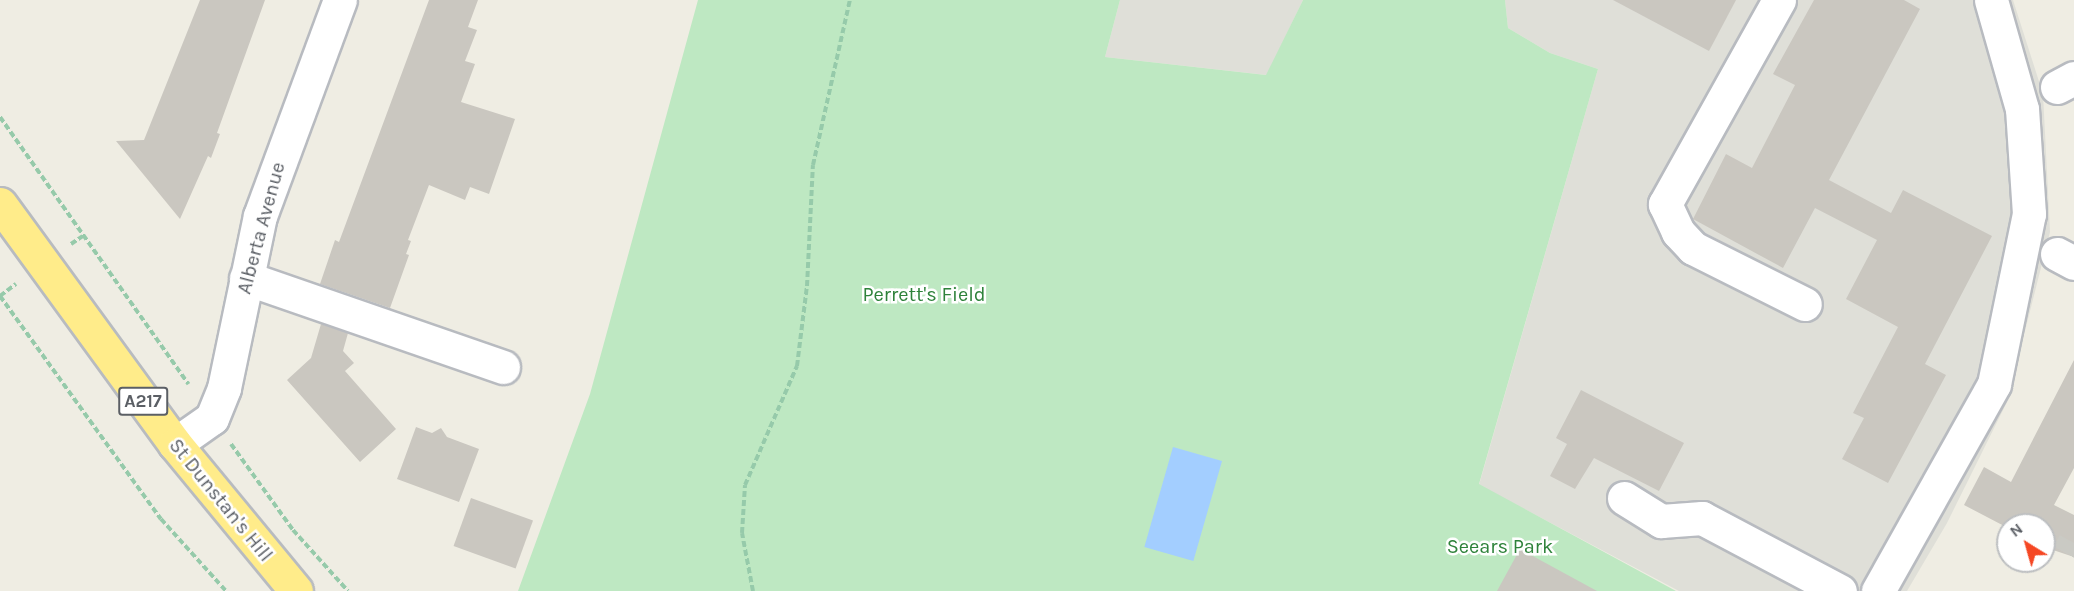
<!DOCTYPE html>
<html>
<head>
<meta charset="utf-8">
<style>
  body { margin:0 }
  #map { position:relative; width:2074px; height:591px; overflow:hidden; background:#efede3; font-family:Karla,sans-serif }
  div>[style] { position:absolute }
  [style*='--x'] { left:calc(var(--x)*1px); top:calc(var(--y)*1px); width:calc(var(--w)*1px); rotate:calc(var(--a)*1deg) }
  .industrial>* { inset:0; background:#dfdfd8 }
  .green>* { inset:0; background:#bee8c2 }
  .water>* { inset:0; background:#a3ceff; transform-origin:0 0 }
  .building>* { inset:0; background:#cac7c0; transform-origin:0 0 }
  .minor-tunnel>* { height:33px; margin-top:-16.5px; transform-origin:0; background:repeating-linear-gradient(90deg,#cacac4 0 33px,transparent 0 49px) }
  .path>* { height:4px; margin-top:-2px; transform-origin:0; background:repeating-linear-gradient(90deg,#96caaa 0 6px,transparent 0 9px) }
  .roads { filter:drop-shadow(2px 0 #b8bbc0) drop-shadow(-2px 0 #b8bbc0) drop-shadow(0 2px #b8bbc0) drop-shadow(0 -2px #b8bbc0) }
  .minor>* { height:33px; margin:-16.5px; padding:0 16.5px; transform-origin:16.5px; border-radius:16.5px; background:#fff }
  .highway>* { height:33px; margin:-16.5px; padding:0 16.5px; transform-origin:16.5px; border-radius:16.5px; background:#ffec8a }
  span { translate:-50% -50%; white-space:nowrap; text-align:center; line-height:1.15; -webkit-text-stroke:5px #fff; paint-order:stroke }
  .shield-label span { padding:2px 4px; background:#fff; border:2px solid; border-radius:4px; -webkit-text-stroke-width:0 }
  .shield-label { font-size:18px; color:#5b5f65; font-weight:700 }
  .street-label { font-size:20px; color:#5b5f65 }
  .park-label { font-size:20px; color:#2e823a }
  .north { position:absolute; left:1996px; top:513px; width:60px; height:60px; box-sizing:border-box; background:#fff; border:2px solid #bdbfc1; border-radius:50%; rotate:323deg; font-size:16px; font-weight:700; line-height:24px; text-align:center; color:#5b5f65 }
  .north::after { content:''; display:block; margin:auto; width:21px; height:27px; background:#f54723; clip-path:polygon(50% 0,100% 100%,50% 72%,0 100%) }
</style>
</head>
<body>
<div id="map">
  <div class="industrial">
    <i style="clip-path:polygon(1120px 0,1303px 0,1267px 75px,1105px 57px)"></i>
    <i style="clip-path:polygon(1505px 0,2013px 0,2043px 94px,2050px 232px,2007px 402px,1947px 523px,1907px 591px,1679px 591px,1479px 485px,1598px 69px,1550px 53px,1508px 28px)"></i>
  </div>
  <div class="green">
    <i style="clip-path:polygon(698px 0,1120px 0,1105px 57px,1266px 75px,1303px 0,1505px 0,1508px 28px,1550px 53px,1598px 69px,1479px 484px,1676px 591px,518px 591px,590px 394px)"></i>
  </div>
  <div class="water">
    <i style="left:1173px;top:447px;width:51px;height:104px;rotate:16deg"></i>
  </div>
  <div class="building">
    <i style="clip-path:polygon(200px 0,265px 0,217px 133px,220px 134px,211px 158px,208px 156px,180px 219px,116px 141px,144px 140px)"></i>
    <i style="clip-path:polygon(429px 0,478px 0,468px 27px,477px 30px,465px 61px,475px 64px,461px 102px,515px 119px,489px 194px,470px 187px,465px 200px,429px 185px,408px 240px,411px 241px,406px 254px,409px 255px,390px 308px,320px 284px,335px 240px,339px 242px)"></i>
    <i style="clip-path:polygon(1613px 0,1736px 0,1709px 51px)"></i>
    <i style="clip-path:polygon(1814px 0,1904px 0,1920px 9px,1829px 180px,1891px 213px,1903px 190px,1992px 236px,1925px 364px,1946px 375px,1888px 483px,1842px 459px,1864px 418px,1853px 413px,1898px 327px,1846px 299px,1877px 240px,1815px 208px,1783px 268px,1693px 219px,1726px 154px,1752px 168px,1795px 85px,1773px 74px)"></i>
    <i style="clip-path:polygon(321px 324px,348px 333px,343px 351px,354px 363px,345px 371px,396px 429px,360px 462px,287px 380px,311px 358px)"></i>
    <i style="clip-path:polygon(2074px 360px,2074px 468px,2054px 505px,2074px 515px,2074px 557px,2044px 547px,2044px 525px,2008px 525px,2008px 528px,1964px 505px,1984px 467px,2011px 482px)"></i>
    <i style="clip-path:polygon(1581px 390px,1684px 443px,1659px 491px,1594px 458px,1575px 489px,1550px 476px,1567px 444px,1556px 438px)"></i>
    <i style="clip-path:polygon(416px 427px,432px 433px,441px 428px,447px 437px,479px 449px,459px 502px,397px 479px)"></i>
    <i style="left:471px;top:498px;width:66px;height:51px;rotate:20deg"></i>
    <i style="clip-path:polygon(1520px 549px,1597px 591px,1497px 591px)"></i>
  </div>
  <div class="minor-tunnel">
    <i style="--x:2068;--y:554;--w:13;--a:-61"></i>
  </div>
  <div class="path">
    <i style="--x:0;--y:117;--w:327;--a:54.8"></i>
    <i style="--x:71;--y:244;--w:14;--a:-34"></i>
    <i style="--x:0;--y:296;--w:275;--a:54.2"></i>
    <i style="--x:161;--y:519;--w:97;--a:47.9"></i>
    <i style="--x:0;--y:296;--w:20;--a:-37"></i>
    <i style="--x:231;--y:444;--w:106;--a:54.2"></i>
    <i style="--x:293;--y:530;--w:82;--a:48"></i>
    <i style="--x:753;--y:591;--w:59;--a:-100.7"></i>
    <i style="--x:742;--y:533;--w:48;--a:-86.4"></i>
    <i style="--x:745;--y:485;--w:130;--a:-66.4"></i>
    <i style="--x:797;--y:366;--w:81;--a:-82.9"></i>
    <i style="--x:807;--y:286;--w:121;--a:-87.2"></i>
    <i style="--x:813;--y:165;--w:169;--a:-77.4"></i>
  </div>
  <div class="roads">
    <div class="minor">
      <i style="--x:1779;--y:0;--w:234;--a:119.2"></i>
      <i style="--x:1665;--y:204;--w:31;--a:65"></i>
      <i style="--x:1678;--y:232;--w:22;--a:47"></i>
      <i style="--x:1693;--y:248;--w:125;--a:26.6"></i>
      <i style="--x:2057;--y:87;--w:19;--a:-28"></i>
      <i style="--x:2057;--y:254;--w:19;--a:28"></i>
      <i style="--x:246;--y:278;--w:272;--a:19.1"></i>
      <i style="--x:175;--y:444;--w:45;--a:-35.1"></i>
      <i style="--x:212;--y:418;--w:32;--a:-68"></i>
      <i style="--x:224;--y:388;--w:176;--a:-78.2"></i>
      <i style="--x:260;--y:216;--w:230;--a:-69.7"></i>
      <i style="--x:1624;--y:498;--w:44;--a:31.9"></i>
      <i style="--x:1661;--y:521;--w:41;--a:-4.2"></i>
      <i style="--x:1702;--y:518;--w:156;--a:27.9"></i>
      <i style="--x:1878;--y:591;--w:237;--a:-60.7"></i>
      <i style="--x:1994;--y:384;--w:174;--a:-78.4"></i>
      <i style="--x:2029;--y:214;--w:105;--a:-93.8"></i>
      <i style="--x:2022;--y:109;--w:113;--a:-105.9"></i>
    </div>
    <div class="highway">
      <i style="--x:0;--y:204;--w:297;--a:53.9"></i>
      <i style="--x:175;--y:444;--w:190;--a:50.5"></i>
    </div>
  </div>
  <div class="shield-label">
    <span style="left:143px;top:401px">A217</span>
  </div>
  <div class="street-label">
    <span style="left:261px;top:228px;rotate:-75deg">Alberta Avenue</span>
    <span style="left:221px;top:500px;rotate:51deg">St Dunstan's Hill</span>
  </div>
  <div class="park-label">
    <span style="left:924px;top:294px">Perrett's Field</span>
    <span style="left:1500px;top:546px">Seears Park</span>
  </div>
  <div class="north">N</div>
</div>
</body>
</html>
